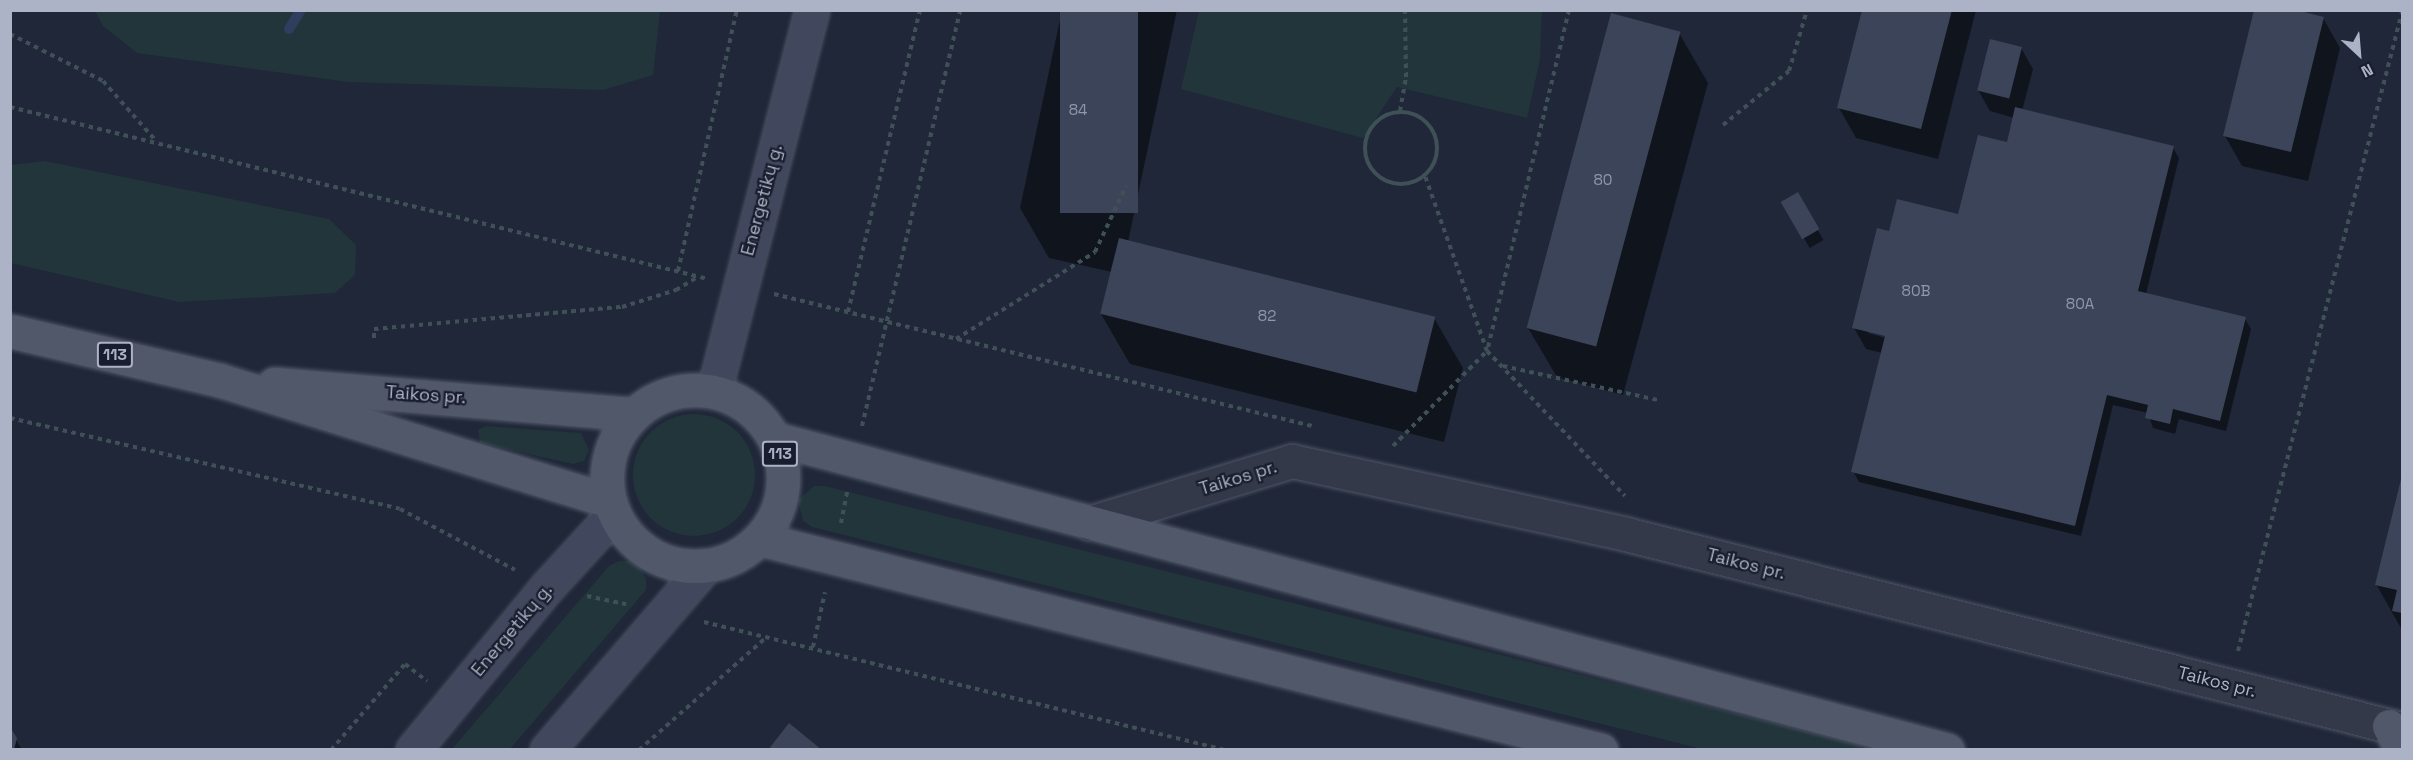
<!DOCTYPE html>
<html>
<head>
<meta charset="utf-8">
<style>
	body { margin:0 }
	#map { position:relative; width:2413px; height:760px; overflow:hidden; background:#1f2738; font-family:"Space Grotesk",sans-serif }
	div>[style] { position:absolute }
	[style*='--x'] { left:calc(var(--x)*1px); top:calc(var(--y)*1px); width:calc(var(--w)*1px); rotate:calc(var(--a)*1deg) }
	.green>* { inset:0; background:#22353b }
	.round { border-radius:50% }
	.shadow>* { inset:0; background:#0007; transform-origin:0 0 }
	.stream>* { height:10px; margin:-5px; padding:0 5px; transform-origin:5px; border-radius:5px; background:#303d5f }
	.building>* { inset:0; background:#3b4459; transform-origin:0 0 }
	.path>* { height:4px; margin-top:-2px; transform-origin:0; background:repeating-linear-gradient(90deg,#3f5157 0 4.5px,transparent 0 9px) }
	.path>.ring { margin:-2px; padding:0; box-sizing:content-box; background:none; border:4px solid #3f5157; border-radius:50% }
	.roads { filter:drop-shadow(0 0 2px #505667) drop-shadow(0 0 2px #505667) }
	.street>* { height:33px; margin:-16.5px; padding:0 16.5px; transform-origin:16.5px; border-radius:16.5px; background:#333949 }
	.secondary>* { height:33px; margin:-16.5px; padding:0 16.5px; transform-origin:16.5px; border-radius:16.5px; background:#41475c }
	.primary>* { height:33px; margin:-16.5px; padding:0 16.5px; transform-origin:16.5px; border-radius:16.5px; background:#515869 }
	.primary>.ring { margin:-16.5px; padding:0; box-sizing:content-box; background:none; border:33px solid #515869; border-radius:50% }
	span { translate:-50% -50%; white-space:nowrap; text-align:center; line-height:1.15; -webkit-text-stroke:4.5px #181e2d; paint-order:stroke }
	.number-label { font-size:15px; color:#9097ab }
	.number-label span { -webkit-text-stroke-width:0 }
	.shield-label span { padding:2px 4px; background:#181e2d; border:2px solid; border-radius:4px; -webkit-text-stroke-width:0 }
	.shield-label { font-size:16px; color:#adb3c6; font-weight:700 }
	.street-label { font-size:18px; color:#adb3c6 }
	.frame { position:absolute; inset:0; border:12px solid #adb3c6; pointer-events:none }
	.north { position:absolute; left:2329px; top:24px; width:60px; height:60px; -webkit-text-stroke:4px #181e2d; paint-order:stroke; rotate:154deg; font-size:16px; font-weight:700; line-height:24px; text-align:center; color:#adb3c6 }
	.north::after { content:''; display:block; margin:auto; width:21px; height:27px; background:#adb3c6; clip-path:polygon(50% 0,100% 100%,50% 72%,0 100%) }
</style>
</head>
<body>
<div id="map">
	<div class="green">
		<div style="clip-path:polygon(95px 11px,660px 11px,653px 75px,603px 90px,348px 82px,137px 53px,103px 26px)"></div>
		<div style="clip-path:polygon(1199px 11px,1542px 11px,1540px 59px,1527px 118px,1397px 87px,1363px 138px,1181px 89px)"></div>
		<div style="clip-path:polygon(45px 161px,329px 219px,356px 245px,355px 275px,335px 293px,179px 302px,11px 263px,11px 165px)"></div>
		<div class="round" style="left:633px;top:414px;width:122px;height:122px"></div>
		<div style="clip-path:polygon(486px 426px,581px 433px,589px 450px,584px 461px,573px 464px,480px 443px,478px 430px)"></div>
		<div style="clip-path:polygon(814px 486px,825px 486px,1877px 749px,1702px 749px,812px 527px,803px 521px,798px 500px)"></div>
		<div style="clip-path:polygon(619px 561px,631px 561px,641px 568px,646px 579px,646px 590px,510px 749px,452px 749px,609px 566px)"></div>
	</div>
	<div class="shadow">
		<div style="clip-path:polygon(1062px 10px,1177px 10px,1128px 242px,1434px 318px,1463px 368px,1444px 442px,1130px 364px,1101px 314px,1112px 272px,1049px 258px,1020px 208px)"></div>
		<div style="clip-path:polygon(1864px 10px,1976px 10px,1938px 159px,1856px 138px,1839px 108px)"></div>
		<div style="clip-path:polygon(2255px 10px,2305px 10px,2304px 14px,2323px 18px,2340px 48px,2308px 181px,2242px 166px,2225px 136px)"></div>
		<div style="clip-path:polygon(1679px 33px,1708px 83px,1623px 395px,1557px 377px,1528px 328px)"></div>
		<div style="clip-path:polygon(evenodd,2021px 48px,2033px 69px,2022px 111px,2173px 148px,2179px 158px,2146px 294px,2245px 319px,2251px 329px,2226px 431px,2179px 419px,2175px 434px,2153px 428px,2148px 413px,2113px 405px,2081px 536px,1859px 482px,1853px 471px,1882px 353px,1866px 349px,1854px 328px,1892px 234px,1959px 216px,2008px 144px,2014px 118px,1990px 111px,1978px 90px,2021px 48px,1868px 330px,1886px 335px,1886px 338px,1868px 333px,1868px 330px)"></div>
		<div style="left:1797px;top:194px;width:53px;height:16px;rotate:60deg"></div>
		<div style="clip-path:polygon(2402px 479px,2402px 630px,2376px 584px)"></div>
		<div style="clip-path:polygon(10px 730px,22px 750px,10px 750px)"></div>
	</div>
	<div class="stream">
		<div style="--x:289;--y:29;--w:22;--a:-58"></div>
	</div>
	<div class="building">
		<div style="left:1060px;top:10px;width:78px;height:203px"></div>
		<div style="clip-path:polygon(1862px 10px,1952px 10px,1921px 129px,1837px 108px)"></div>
		<div style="clip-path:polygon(2254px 10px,2296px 10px,2324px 17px,2291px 152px,2223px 136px)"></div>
		<div style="left:1611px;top:13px;width:72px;height:326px;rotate:15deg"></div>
		<div style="left:1990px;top:39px;width:33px;height:53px;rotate:14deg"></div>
		<div style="clip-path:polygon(2015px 107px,2174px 146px,2138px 291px,2246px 317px,2220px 421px,2173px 409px,2170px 424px,2145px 418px,2148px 405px,2107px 395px,2075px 526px,1851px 472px,1885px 336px,1852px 328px,1877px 228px,1889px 231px,1897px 199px,1958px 214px,1978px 135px,2007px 142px)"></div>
		<div style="left:1798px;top:192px;width:43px;height:20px;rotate:60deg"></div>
		<div style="left:1119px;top:238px;width:326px;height:78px;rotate:14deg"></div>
		<div style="clip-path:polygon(2402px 475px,2402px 613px,2392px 611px,2397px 590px,2375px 585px)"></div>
		<div style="clip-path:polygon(789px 723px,822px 750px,768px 750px)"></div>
		<div style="clip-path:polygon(10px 727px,17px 738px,14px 750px,10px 750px)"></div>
	</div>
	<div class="path">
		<div style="--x:1569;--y:10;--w:351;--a:103.5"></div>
		<div style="--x:1487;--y:351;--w:200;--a:46.4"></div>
		<div style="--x:10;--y:34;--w:104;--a:26.8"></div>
		<div style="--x:103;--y:81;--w:81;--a:48.5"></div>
		<div style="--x:10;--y:107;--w:719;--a:13.84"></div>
		<div style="--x:1400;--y:111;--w:35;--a:-80"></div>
		<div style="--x:1406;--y:77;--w:67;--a:-90.9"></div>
		<div class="ring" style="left:1365px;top:112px;width:68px;height:68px"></div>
		<div style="--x:1723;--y:125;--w:85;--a:-39.3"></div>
		<div style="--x:1789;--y:71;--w:64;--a:-73.6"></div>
		<div style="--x:678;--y:271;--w:268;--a:-77.3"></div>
		<div style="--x:774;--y:294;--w:554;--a:13.79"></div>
		<div style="--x:848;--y:312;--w:310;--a:-76.6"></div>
		<div style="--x:374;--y:338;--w:9;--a:-90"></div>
		<div style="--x:374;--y:329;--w:249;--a:-5.1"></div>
		<div style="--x:622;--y:307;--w:57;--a:-17.5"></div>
		<div style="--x:676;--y:290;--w:26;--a:-31"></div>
		<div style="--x:956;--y:339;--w:164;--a:-32"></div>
		<div style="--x:1095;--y:252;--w:73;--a:-64.8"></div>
		<div style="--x:1503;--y:366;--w:159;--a:12.4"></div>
		<div style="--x:10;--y:418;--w:400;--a:13.1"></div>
		<div style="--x:400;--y:509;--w:130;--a:27.9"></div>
		<div style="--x:862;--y:426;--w:427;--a:-76.7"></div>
		<div style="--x:1393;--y:446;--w:134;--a:-45.3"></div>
		<div style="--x:1487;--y:351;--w:186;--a:-109.5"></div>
		<div style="--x:841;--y:523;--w:32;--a:-79"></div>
		<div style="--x:587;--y:596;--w:40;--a:12"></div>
		<div style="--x:704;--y:622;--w:536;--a:13.8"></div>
		<div style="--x:813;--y:647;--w:56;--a:-77.7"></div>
		<div style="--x:2238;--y:651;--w:660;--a:-75.61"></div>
		<div style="--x:331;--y:750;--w:113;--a:-49.3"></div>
		<div style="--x:405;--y:664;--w:28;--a:38"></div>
		<div style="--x:639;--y:750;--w:172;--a:-41.5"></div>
	</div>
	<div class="roads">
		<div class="street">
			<div style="--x:1089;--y:523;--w:212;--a:-17"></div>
			<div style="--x:1292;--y:461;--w:342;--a:12.3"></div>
			<div style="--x:1626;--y:534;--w:800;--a:14.11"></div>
		</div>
		<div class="secondary">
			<div style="--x:714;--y:391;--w:393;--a:-75.6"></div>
			<div style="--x:413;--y:750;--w:211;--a:-50.6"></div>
			<div style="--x:547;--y:587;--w:99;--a:-47.5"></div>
			<div style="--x:547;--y:750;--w:243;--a:-49.3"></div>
		</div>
		<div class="primary">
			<div style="--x:10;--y:331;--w:215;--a:13.2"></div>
			<div style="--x:219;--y:380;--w:408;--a:17.2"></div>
			<div style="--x:274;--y:384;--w:360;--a:4.8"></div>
			<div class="ring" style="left:607px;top:390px;width:143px;height:143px"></div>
			<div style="--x:776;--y:439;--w:1212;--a:14.87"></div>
			<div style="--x:760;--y:539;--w:867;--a:14.08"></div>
			<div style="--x:2389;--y:726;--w:27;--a:63"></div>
		</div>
	</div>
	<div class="number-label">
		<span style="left:1078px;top:110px">84</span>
		<span style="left:1603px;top:180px">80</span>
		<span style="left:1916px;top:291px">80B</span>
		<span style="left:2080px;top:304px">80A</span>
		<span style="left:1267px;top:316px">82</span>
	</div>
	<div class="shield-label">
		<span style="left:115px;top:355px">113</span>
		<span style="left:780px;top:454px">113</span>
	</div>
	<div class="street-label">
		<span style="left:762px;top:200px;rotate:-75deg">Energetikų g.</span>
		<span style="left:426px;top:395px;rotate:4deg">Taikos pr.</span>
		<span style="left:1238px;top:478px;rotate:-17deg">Taikos pr.</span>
		<span style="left:1746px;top:564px;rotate:14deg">Taikos pr.</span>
		<span style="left:512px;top:630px;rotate:-50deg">Energetikų g.</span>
		<span style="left:2217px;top:682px;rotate:14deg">Taikos pr.</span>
	</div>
	<div class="frame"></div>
	<div class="north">N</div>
</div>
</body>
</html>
